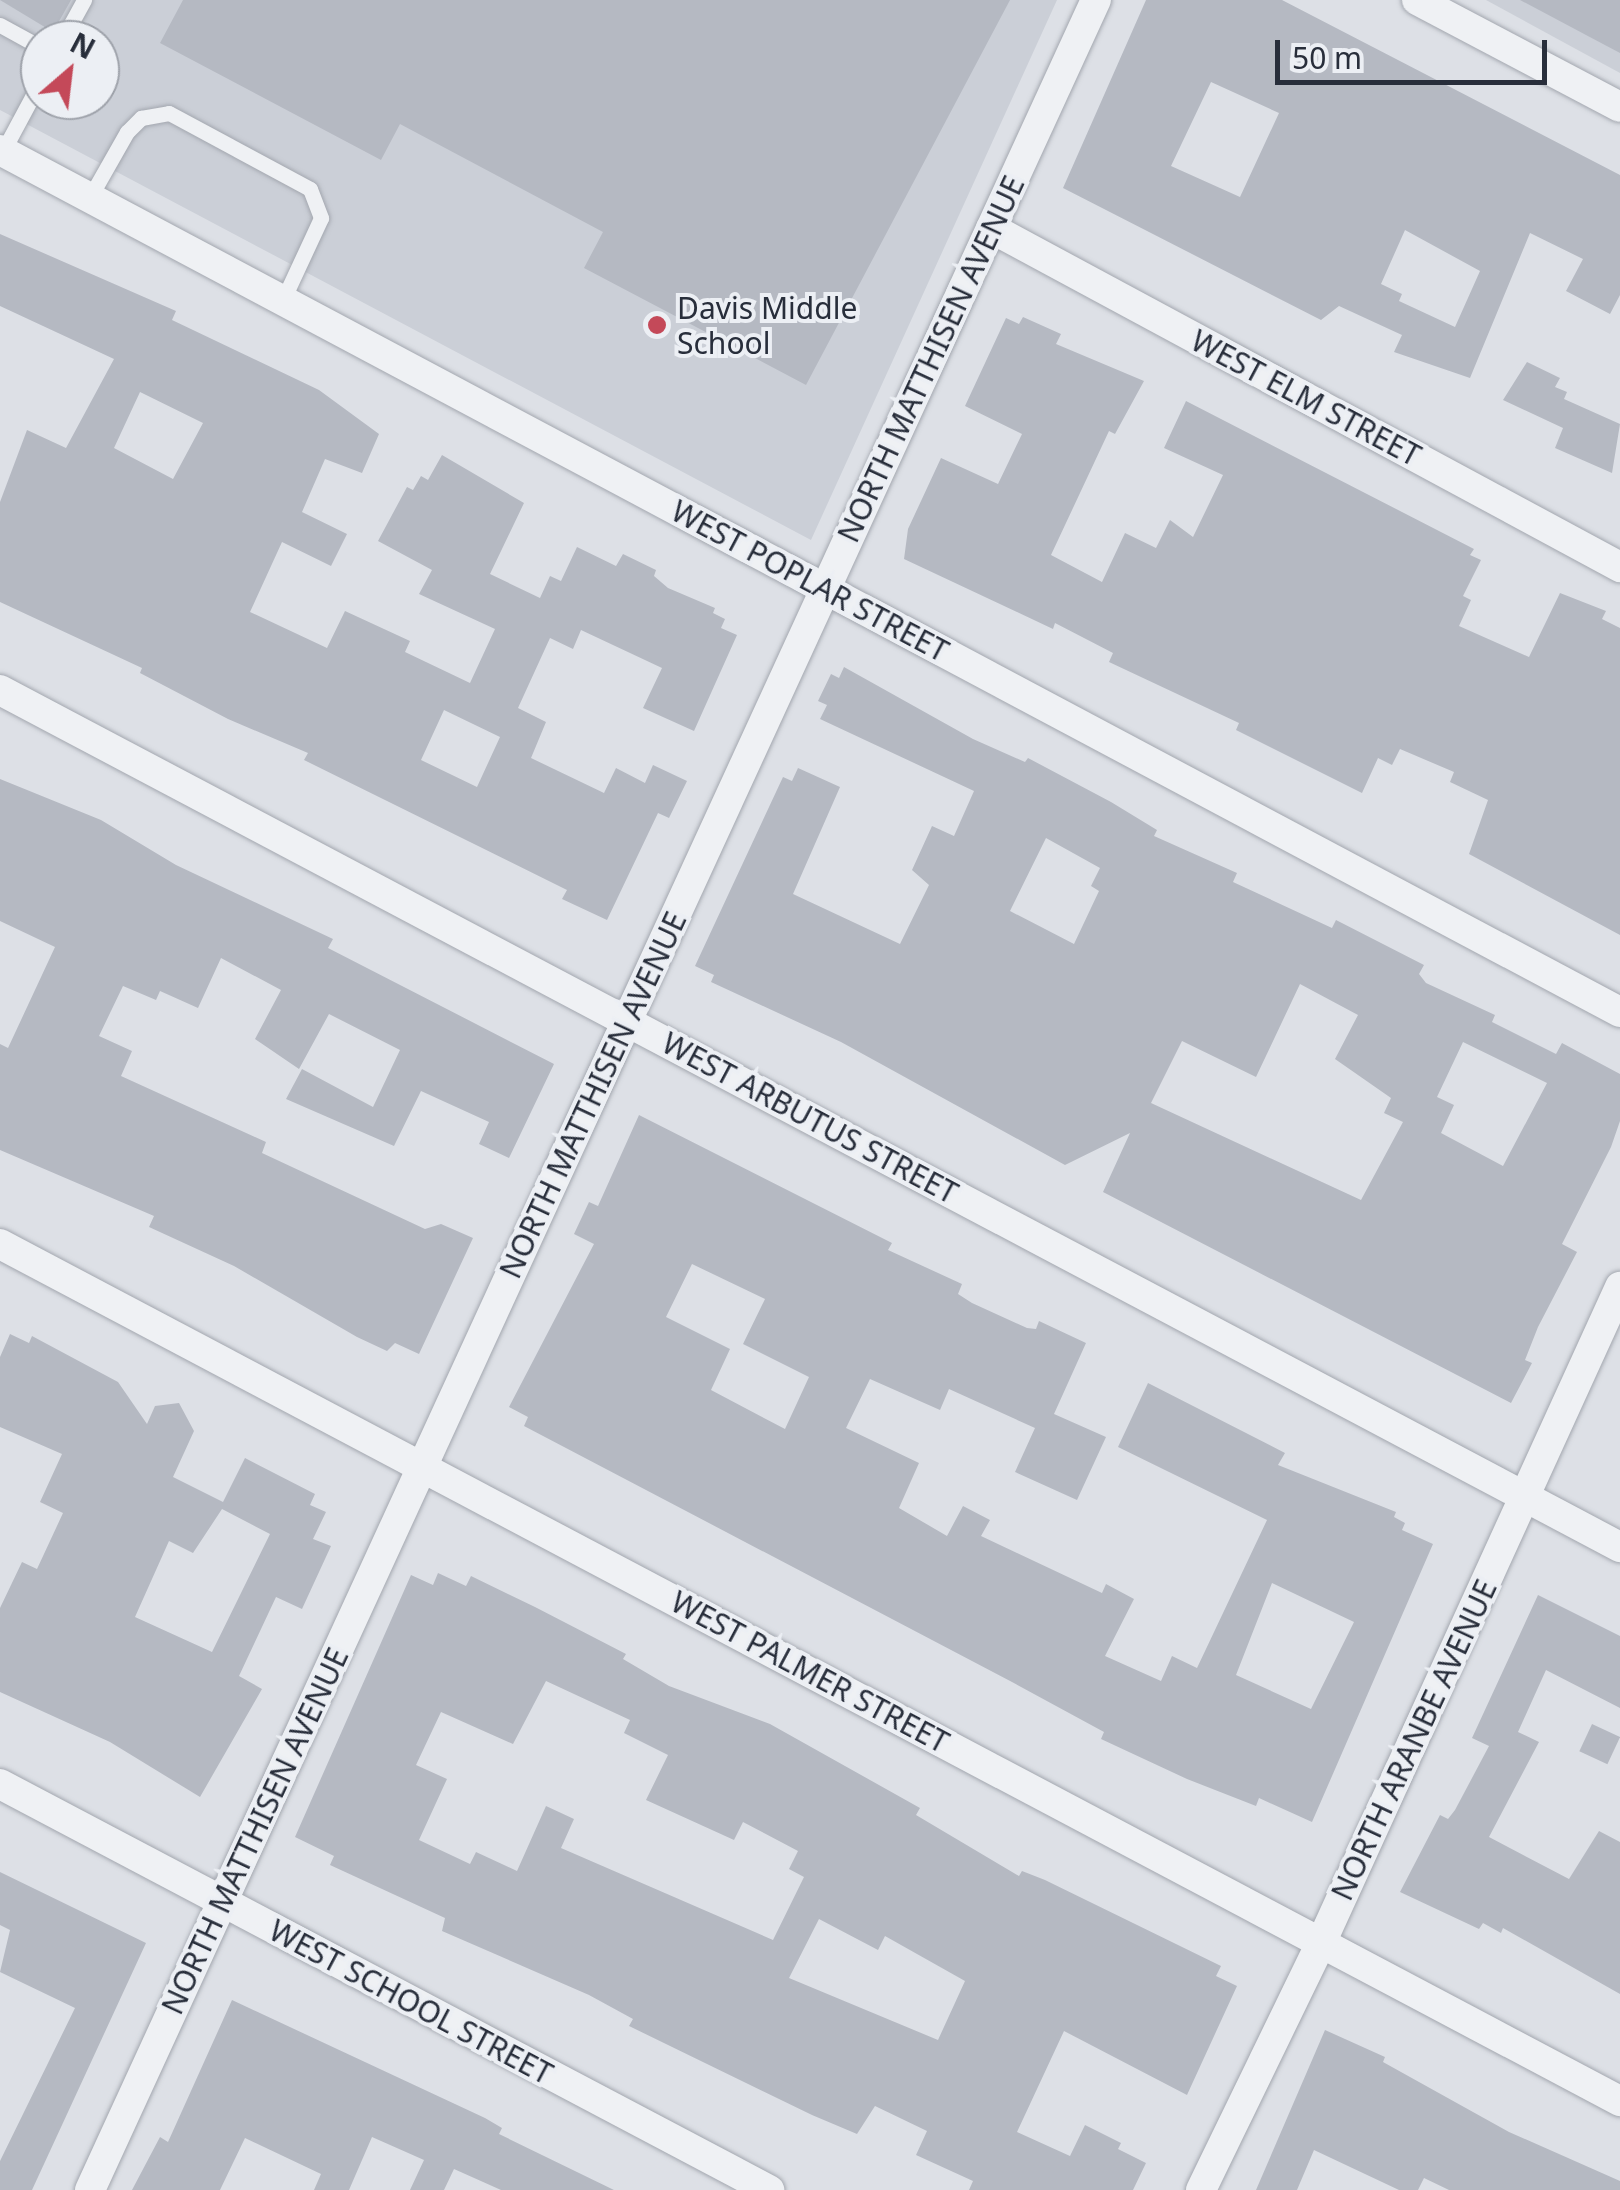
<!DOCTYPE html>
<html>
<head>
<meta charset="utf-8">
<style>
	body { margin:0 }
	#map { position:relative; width:1620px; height:2190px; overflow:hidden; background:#dde0e6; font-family:"Noto Sans",sans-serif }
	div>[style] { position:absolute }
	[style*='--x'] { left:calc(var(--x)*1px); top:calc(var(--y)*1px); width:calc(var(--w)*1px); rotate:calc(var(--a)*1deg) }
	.built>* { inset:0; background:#cbcfd7 }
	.building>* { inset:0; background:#b5b9c2; transform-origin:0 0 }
	.roads { filter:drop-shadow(0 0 2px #a3a7af) drop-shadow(0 0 2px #a3a7af) }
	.lane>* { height:15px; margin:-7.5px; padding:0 7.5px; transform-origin:7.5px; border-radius:7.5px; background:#eff1f4 }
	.street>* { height:30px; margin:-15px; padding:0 15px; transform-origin:15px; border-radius:15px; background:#eff1f4 }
	.dots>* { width:28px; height:28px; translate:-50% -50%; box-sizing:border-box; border:5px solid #eceff4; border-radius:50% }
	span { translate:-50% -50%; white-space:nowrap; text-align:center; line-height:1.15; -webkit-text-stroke:8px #eceff4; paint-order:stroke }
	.poi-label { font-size:30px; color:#282e3b }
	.left { translate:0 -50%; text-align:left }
	.street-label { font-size:30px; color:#282e3b }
	.north { position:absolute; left:20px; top:20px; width:100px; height:100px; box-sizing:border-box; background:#eceff4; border:2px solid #9ea2aa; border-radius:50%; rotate:28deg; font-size:28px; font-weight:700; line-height:40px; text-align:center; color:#282e3b }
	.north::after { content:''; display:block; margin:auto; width:35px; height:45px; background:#c44959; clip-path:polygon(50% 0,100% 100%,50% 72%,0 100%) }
	.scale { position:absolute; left:1275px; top:40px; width:272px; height:45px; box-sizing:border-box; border:5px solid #282e3b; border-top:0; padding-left:12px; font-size:30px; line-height:35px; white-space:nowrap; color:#282e3b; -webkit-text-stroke:8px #eceff4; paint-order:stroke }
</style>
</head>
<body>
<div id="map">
	<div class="built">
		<div style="clip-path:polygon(evenodd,0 0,1057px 0,811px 540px,0 110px,0 0,40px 40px,100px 40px,100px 100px,40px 100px,40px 40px)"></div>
		<div style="clip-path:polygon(1486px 0,1620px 0,1620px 73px)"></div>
	</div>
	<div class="building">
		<div style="clip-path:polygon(0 0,71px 0,53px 32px)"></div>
		<div style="clip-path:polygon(183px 0,1010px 0,806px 385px,584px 268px,603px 232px,400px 124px,381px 160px,160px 43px)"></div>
		<div style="clip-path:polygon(evenodd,1146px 0,1282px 0,1620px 175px,1620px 295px,1610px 314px,1566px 291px,1583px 259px,1530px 233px,1470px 378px,1394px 352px,1402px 335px,1339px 306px,1321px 320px,1063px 188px,1146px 0,1211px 82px,1279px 113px,1240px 197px,1171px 166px,1211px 82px,1146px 0,1405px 230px,1480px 271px,1455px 327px,1399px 301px,1402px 294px,1381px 284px,1405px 230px)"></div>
		<div style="clip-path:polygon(1520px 0,1620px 0,1620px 53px,1586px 35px)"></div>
		<div style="clip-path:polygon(evenodd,0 234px,176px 311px,172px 320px,319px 390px,379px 434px,362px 473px,325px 459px,302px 512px,347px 534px,331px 566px,282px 542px,250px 612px,327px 648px,345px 611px,410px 641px,405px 652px,470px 683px,495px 629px,419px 594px,432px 570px,378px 541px,407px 487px,413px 490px,421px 476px,428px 480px,442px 455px,524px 503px,490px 574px,540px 598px,550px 576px,561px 581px,577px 547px,616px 566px,623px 554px,656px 570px,654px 576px,668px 588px,715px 608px,713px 613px,725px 619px,721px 628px,737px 635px,694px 731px,643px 708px,662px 668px,581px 630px,573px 649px,550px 638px,518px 708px,546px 722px,531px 758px,604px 793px,616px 768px,645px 783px,653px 765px,687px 781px,669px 818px,658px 813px,607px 920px,562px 899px,567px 890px,304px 760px,308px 753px,228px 719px,140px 673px,142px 668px,0 602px,0 502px,27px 430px,66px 448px,114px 359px,0 306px,0 234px,140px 392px,203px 423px,173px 479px,114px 448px,140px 392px,0 234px,444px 710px,500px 737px,477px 787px,421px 760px,444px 710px)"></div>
		<div style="clip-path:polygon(1023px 317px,1061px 334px,1056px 344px,1144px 381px,1115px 434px,1109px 431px,1051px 555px,1102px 582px,1125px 533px,1156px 548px,1170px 520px,1193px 537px,1223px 475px,1164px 448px,1186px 401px,1474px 549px,1470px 555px,1481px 560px,1463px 596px,1471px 600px,1459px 626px,1529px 657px,1560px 593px,1606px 611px,1602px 619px,1620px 628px,1620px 935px,1469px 854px,1488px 800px,1450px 782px,1454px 772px,1400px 749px,1392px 765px,1378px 758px,1362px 793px,1236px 730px,1239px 723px,1109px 662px,1113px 653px,1055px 623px,1053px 629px,904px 559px,908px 529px,941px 458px,998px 484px,1022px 434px,965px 406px,1006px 318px,1019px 324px)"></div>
		<div style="clip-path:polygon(1527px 362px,1560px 378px,1555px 387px,1567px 392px,1564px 399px,1620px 424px,1612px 473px,1555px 448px,1563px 428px,1503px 400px)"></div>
		<div style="clip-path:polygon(evenodd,844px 667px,973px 739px,1025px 762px,1028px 758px,1111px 802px,1157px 830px,1154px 836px,1237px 873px,1233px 882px,1332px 928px,1336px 920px,1424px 965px,1419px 974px,1426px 983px,1495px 1015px,1492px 1022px,1556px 1054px,1562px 1043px,1620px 1074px,1620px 1121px,1611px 1147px,1562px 1244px,1577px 1252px,1538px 1327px,1525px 1360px,1532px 1363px,1511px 1403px,1103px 1192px,1130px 1133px,1065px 1165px,841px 1042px,711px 982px,714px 975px,695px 966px,783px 777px,792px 781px,798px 768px,840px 787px,793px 894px,900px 944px,929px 885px,912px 870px,932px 826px,954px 836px,974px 791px,820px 719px,827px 705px,818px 701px,831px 674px,839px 678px,844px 667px,1046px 838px,1100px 868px,1091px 886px,1099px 891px,1074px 944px,1010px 911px,1046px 838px,844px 667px,1300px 984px,1358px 1015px,1335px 1059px,1391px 1098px,1384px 1113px,1403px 1122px,1361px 1200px,1151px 1103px,1182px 1041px,1256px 1077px,1300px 984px,844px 667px,1463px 1042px,1547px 1083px,1503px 1166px,1441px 1133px,1454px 1105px,1437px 1097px,1463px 1042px)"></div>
		<div style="clip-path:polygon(0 779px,101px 820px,176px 865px,333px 939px,328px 948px,554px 1064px,509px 1158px,479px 1144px,489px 1122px,421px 1091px,394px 1146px,286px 1099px,302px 1069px,373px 1107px,400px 1050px,329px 1014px,299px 1069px,255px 1039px,281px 990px,221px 958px,198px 1008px,160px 991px,156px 1000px,123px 986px,99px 1036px,132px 1051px,121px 1076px,266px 1142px,262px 1153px,425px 1229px,441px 1224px,473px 1238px,419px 1354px,395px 1343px,387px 1351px,357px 1337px,234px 1266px,149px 1227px,154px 1216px,0 1150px,0 1044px,8px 1048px,55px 947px,0 921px)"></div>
		<div style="clip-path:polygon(evenodd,639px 1115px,892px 1243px,888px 1250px,962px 1284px,958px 1294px,972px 1303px,1027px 1328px,1036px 1329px,1039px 1321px,1086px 1343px,1054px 1414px,1106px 1437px,1077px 1500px,1015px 1472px,1035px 1428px,949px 1389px,940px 1410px,870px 1379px,846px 1428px,919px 1463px,899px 1508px,947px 1536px,963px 1506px,990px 1520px,981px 1536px,1102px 1593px,1106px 1584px,1134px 1599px,1105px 1656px,1161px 1681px,1172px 1656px,1197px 1668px,1267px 1520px,1118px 1447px,1148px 1383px,1285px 1453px,1278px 1465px,1396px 1512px,1394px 1517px,1405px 1523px,1402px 1530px,1433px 1544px,1312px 1822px,1259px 1798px,1256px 1806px,1187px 1779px,1101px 1739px,1104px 1732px,1012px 1682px,524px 1426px,528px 1417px,509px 1407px,594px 1244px,574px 1234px,589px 1202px,598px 1206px,639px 1115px,692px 1264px,765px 1299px,743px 1344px,809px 1377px,785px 1429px,711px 1390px,730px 1349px,666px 1317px,692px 1264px,639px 1115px,1272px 1583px,1354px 1622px,1311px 1709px,1236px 1675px,1272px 1583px)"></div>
		<div style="clip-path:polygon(evenodd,10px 1334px,29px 1343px,32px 1336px,118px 1382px,147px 1424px,155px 1406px,179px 1403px,194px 1431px,173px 1477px,223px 1502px,245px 1458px,315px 1494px,310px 1505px,326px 1512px,313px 1539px,331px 1546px,302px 1609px,276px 1597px,239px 1676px,262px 1689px,200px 1797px,110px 1742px,0 1692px,0 1608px,22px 1562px,37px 1569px,63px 1513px,40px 1502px,62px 1454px,0 1427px,0 1357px,10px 1334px,222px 1509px,270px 1534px,212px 1652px,135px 1617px,169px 1541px,193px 1553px,222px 1509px)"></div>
		<div style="clip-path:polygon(evenodd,438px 1573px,466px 1586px,471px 1576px,535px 1607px,626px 1654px,623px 1659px,669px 1686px,770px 1724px,920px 1808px,916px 1815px,1019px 1876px,1022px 1871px,1045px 1880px,1221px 1966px,1216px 1976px,1237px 1986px,1187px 2095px,1064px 2031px,1017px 2132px,1070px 2156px,1085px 2125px,1121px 2143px,1118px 2149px,1146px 2163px,1133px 2190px,969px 2190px,973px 2181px,916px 2155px,927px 2131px,875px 2106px,857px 2134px,812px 2115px,629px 2026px,633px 2019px,589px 1995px,442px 1931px,445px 1918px,330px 1865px,334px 1856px,295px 1837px,411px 1575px,433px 1585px,438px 1573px,546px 1681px,630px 1720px,624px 1733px,668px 1755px,646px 1800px,734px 1840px,743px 1822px,798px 1851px,789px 1869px,804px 1877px,773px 1940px,561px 1848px,574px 1819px,546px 1806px,517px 1871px,476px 1852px,470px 1864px,419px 1840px,447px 1779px,416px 1765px,441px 1712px,513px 1744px,546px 1681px,438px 1573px,819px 1919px,878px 1950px,885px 1936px,965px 1981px,938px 2040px,789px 1978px,819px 1919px)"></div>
		<div style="clip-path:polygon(1538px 1595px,1620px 1636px,1620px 1708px,1546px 1670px,1518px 1732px,1539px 1742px,1489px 1837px,1569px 1879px,1599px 1831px,1620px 1842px,1620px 1994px,1503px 1928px,1501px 1933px,1483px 1923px,1479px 1929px,1400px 1892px,1440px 1815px,1448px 1819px,1455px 1810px,1489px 1746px,1472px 1738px)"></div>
		<div style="left:1592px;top:1724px;width:31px;height:30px;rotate:25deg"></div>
		<div style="clip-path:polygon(0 1872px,146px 1943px,32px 2190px,0 2190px,0 2161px,75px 2008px,0 1972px,10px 1930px,0 1925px)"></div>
		<div style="clip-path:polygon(232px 2000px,485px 2118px,502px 2128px,499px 2134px,614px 2190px,501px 2190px,454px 2169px,444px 2190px,410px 2190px,424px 2160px,372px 2137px,349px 2190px,314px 2190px,321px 2174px,245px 2138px,220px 2190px,132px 2190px,160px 2137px,168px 2142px)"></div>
		<div style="clip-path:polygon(1325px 2030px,1385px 2057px,1383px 2062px,1509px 2132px,1620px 2181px,1620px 2190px,1449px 2190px,1424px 2178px,1418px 2190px,1399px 2190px,1314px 2150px,1297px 2190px,1256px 2190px)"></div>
	</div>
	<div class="roads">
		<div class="lane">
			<div style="--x:0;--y:25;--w:46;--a:28.8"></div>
			<div style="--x:62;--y:40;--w:46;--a:-61.2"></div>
			<div style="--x:3;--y:151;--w:78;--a:-61.8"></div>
			<div style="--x:90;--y:197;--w:75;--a:-60.4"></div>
			<div style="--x:127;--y:132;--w:20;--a:-45"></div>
			<div style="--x:141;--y:118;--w:28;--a:-10"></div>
			<div style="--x:169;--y:113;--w:160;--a:28.3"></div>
			<div style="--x:310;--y:189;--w:31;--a:69"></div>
			<div style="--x:321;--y:218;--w:90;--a:114.9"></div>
		</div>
		<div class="street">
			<div style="--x:1417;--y:0;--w:229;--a:27.8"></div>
			<div style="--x:0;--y:150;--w:1835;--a:28.02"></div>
			<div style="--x:991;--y:228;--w:715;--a:28.32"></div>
			<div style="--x:0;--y:690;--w:1833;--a:27.88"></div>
			<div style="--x:0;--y:1244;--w:1833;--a:27.88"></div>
			<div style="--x:0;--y:1784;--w:870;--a:27.83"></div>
			<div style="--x:90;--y:2190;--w:2410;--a:-65.33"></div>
			<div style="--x:1201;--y:2190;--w:275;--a:-64.1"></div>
			<div style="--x:1321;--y:1943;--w:721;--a:-65.5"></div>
		</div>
	</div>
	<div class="dots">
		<div style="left:657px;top:325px;background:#c44959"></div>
	</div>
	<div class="poi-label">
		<span class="left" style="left:677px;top:325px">Davis Middle<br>School</span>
	</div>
	<div class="street-label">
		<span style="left:931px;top:359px;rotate:-65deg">NORTH MATTHISEN AVENUE</span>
		<span style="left:1306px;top:398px;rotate:28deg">WEST ELM STREET</span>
		<span style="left:810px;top:581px;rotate:28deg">WEST POPLAR STREET</span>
		<span style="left:593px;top:1095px;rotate:-65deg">NORTH MATTHISEN AVENUE</span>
		<span style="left:810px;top:1118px;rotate:28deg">WEST ARBUTUS STREET</span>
		<span style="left:810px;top:1672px;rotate:28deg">WEST PALMER STREET</span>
		<span style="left:1414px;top:1740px;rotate:-65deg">NORTH ARANBE AVENUE</span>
		<span style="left:255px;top:1831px;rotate:-65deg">NORTH MATTHISEN AVENUE</span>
		<span style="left:411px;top:2002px;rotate:28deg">WEST SCHOOL STREET</span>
	</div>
	<div class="north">N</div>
	<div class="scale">50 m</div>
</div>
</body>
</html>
